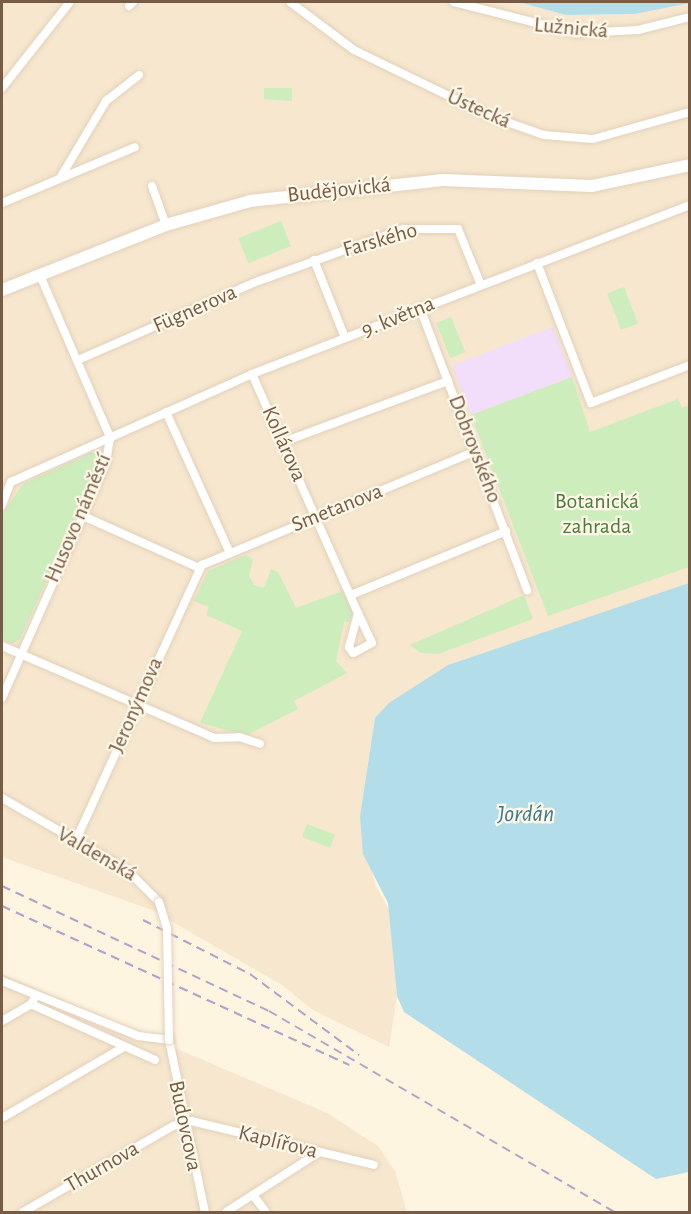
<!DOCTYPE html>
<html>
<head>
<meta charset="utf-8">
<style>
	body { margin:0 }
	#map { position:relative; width:691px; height:1214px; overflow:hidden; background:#fef5e0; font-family:"Alegreya Sans",sans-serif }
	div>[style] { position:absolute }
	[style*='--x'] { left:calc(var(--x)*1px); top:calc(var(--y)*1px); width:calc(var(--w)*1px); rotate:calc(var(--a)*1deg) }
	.residential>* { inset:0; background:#f6e7ce }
	.education>* { inset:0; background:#f2ddfa; transform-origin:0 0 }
	.green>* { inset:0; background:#cdedbd; transform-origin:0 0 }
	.water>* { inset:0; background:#b3dde9 }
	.roads { filter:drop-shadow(0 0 2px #e3d1bb) drop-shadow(0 0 2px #e3d1bb) }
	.minor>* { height:8px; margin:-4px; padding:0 4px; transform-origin:4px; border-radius:4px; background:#fff }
	.secondary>* { height:12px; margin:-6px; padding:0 6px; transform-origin:6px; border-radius:6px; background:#fff }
	.rail>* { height:2px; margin-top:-1px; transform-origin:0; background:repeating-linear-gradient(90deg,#b89ec8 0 9px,transparent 0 15px) }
	.bridges { filter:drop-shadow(0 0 2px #e3d1bb) drop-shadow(0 0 2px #e3d1bb) }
	.minor-bridge>* { height:8px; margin:-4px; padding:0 4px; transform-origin:4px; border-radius:4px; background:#fff }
	span { translate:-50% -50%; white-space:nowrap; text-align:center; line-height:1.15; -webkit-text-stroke:4.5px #fff8e8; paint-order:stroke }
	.street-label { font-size:22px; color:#775b45 }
	.park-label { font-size:22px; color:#4b7e3c }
	.water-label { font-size:24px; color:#3d7a8c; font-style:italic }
	.frame { position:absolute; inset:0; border:3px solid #775b45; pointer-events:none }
</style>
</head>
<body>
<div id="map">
	<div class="residential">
		<div style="clip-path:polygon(2px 2px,518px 2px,566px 15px,635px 14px,689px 3px,689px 583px,622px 607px,375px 718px,360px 816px,375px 884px,389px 910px,397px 996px,389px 1047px,313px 1010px,282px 985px,152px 910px,2px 857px)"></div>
		<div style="clip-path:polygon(2px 974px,327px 1113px,378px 1146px,395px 1171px,407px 1212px,2px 1212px)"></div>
	</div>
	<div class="education">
		<div style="left:553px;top:327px;width:53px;height:108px;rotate:69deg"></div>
	</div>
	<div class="green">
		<div style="clip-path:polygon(264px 88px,292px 88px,292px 101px,264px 99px)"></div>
		<div style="left:281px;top:221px;width:27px;height:46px;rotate:68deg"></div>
		<div style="left:624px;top:287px;width:39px;height:18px;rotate:69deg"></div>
		<div style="left:451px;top:317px;width:38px;height:16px;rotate:68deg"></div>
		<div style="clip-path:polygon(572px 377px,590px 432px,678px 399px,682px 408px,689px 405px,689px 567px,548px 616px,471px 415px)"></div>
		<div style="clip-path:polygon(92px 452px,100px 454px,101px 461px,20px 639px,12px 644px,2px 639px,2px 514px,23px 484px)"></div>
		<div style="clip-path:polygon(245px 555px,253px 559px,249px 576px,254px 585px,264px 588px,271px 569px,278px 572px,296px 608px,345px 590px,353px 610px,350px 622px,344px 622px,336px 661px,347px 673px,294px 701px,298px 709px,247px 735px,200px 723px,242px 631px,206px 615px,209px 607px,194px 601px,208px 571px)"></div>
		<div style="clip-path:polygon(524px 595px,533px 619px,438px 654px,421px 653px,410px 645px)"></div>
		<div style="left:307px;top:824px;width:30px;height:14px;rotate:21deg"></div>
	</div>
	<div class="water">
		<div style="clip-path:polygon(518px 2px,689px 2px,690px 3px,635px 14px,566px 15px)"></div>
		<div style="clip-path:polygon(689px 583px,689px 1172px,656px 1179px,404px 1012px,397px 996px,388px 903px,363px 854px,360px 816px,375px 718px,389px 703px,448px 665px)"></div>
	</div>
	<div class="roads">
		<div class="minor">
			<div style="--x:290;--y:2;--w:80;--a:36.9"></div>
			<div style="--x:354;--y:50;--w:151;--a:25.9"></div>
			<div style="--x:490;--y:116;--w:57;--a:19.4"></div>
			<div style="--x:544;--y:135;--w:49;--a:4.7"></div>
			<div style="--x:593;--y:139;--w:101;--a:-15.6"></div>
			<div style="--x:454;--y:2;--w:126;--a:14.3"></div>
			<div style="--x:576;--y:33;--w:62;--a:-2.8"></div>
			<div style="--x:638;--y:30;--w:54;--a:-14"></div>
			<div style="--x:129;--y:6;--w:6;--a:-45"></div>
			<div style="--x:2;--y:88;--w:110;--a:-51.7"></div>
			<div style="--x:60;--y:178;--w:90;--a:-59.1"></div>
			<div style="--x:106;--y:101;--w:42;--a:-38.2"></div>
			<div style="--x:152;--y:186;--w:41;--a:70.3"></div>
			<div style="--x:2;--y:203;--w:144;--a:-22.8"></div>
			<div style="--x:314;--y:260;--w:84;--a:68.3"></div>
			<div style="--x:537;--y:263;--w:150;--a:68.9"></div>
			<div style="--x:591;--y:403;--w:106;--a:-21"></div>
			<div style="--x:420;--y:308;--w:302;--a:69.2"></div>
			<div style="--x:78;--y:360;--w:191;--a:-23.7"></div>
			<div style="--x:253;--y:283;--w:160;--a:-19.7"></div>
			<div style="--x:404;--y:229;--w:54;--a:0"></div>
			<div style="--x:458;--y:229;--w:61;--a:67.7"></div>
			<div style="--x:252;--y:374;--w:261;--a:66.1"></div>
			<div style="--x:166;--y:412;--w:155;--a:65.6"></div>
			<div style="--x:283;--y:442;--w:176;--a:-20.3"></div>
			<div style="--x:2;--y:505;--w:25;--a:-69"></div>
			<div style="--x:11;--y:482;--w:264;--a:-24.1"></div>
			<div style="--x:252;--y:374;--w:469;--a:-21.1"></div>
			<div style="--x:83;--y:516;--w:127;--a:24.1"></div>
			<div style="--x:351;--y:595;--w:168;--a:-22.4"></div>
			<div style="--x:358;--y:613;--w:33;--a:65"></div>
			<div style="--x:372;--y:643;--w:21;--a:152"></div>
			<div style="--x:353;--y:653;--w:7;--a:-124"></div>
			<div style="--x:349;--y:647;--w:35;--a:-75"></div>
			<div style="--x:2;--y:646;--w:232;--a:23.4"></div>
			<div style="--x:215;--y:738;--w:24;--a:-2"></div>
			<div style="--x:239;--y:737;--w:22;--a:18"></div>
			<div style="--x:2;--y:698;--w:257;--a:-66.1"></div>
			<div style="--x:106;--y:463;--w:26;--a:-81"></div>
			<div style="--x:110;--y:437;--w:176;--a:-113.4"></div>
			<div style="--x:2;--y:798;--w:144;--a:29.9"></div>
			<div style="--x:127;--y:870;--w:45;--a:45"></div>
			<div style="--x:75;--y:842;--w:305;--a:-65.4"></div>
			<div style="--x:202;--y:565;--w:297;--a:-22.6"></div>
			<div style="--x:2;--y:981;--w:147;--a:22"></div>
			<div style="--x:138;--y:1036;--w:31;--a:7"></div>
			<div style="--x:169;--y:1040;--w:176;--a:78.2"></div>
			<div style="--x:36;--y:996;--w:9;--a:122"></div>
			<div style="--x:31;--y:1004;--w:136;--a:24.3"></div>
			<div style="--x:2;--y:1021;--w:34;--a:-30"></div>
			<div style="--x:2;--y:1118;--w:141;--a:-30.2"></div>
			<div style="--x:253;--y:1195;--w:21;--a:53"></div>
			<div style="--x:23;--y:1212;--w:173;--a:-29.8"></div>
			<div style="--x:173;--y:1126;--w:19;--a:-16"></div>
			<div style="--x:191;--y:1121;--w:188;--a:13.5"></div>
			<div style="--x:226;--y:1212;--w:109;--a:-32.7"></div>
		</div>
		<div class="secondary">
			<div style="--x:2;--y:290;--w:176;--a:-21.6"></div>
			<div style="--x:166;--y:225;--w:87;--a:-15.9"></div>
			<div style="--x:250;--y:201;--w:194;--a:-6.2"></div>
			<div style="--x:443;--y:180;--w:149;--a:2.3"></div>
			<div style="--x:592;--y:186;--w:100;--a:-12.1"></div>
		</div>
	</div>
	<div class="rail">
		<div style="--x:2;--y:886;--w:295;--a:25.1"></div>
		<div style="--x:269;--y:1011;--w:400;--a:30.2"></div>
		<div style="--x:2;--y:906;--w:382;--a:24.6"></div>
		<div style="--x:143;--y:920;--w:120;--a:26.8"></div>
		<div style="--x:250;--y:974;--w:136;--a:36.6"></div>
	</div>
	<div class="bridges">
		<div class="minor-bridge">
			<div style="--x:159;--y:902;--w:27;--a:73"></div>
			<div style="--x:167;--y:928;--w:112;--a:89"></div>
		</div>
	</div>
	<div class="street-label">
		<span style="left:571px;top:28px;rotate:5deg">Lužnická</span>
		<span style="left:479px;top:109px;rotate:24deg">Ústecká</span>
		<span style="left:339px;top:190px;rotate:-6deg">Budějovická</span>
		<span style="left:380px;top:240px;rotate:-16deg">Farského</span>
		<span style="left:195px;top:309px;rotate:-24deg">Fügnerova</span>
		<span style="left:398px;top:317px;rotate:-22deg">9. května</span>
		<span style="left:284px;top:444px;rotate:66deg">Kollárova</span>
		<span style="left:475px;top:449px;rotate:69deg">Dobrovského</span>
		<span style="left:337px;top:508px;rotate:-22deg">Smetanova</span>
		<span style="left:78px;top:518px;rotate:-67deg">Husovo náměstí</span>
		<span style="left:136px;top:705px;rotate:-66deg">Jeronýmova</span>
		<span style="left:97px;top:854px;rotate:30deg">Valdenská</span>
		<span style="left:185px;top:1126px;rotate:78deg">Budovcova</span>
		<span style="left:278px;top:1142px;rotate:14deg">Kaplířova</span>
		<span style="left:102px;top:1167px;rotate:-30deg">Thurnova</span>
	</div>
	<div class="park-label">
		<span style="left:597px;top:514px">Botanická<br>zahrada</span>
	</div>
	<div class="water-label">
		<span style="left:526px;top:815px">Jordán</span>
	</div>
	<div class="frame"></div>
</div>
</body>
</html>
